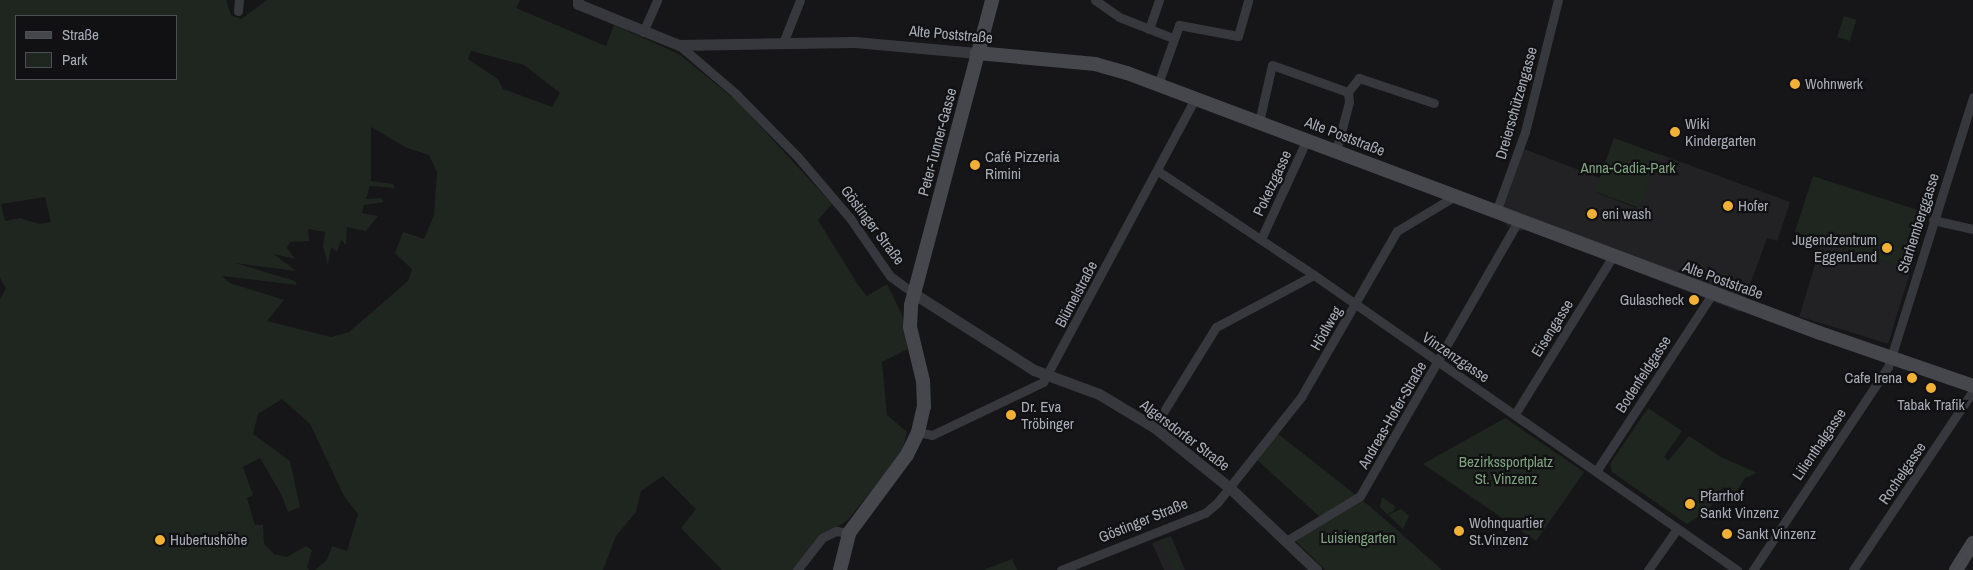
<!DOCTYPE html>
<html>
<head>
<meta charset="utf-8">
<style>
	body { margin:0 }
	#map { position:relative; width:1973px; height:570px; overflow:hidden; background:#161618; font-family:"Archivo Narrow",sans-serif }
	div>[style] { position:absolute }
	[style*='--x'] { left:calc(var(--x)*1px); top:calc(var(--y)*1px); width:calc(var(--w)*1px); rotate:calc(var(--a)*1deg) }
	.built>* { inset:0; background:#222225; transform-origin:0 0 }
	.green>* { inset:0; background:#1e261f; transform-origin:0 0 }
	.minor>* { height:9px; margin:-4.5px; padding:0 4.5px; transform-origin:4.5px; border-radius:4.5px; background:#37383d }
	.tertiary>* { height:11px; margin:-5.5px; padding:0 5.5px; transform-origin:5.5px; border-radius:5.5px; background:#37383d }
	.secondary>* { height:14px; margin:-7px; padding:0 7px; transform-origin:7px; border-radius:7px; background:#45474d }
	.tram>* { height:1px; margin:-0.5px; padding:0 0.5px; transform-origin:0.5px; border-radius:0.5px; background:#4a4c52 }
	.dots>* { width:14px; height:14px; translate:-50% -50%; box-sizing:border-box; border:2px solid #111113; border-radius:50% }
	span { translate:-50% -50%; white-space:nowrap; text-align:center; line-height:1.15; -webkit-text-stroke:4.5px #111113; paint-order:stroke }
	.street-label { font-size:15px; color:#a8adb8 }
	.poi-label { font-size:15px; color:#a8adb8 }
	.left { translate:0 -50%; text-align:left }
	.right { translate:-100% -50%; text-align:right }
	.park-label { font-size:15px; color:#7fa381 }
	.legend { position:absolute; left:15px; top:15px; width:162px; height:65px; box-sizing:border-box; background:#111113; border:1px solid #4d4f55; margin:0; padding:6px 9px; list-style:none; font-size:15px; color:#a8adb8 }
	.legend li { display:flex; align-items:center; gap:10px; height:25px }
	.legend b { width:25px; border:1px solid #4d4f55 }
</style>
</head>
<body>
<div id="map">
	<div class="built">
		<div style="clip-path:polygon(1524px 149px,1600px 178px,1595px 192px,1636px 208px,1659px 154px,1790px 202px,1777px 241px,1767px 238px,1740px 312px,1526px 229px,1521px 231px,1507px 226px,1503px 221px,1500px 202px,1505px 202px)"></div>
		<div style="left:1822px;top:242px;width:93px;height:78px;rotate:17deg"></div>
		<div style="clip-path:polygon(1171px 536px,1185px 570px,1164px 570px,1152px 543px)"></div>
	</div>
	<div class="green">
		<div style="clip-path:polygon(evenodd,0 0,226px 0,231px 15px,241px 19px,267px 0,520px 0,516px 8px,606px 46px,614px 25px,679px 54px,738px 102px,832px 204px,818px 220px,858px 285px,867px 296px,887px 284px,902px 315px,908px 349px,882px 362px,887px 415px,907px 432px,902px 452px,848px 520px,819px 538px,795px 570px,722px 570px,681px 528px,696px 509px,663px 476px,641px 491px,636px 512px,616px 536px,603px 570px,315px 570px,327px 560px,332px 546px,347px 551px,358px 514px,344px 496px,310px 424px,282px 399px,258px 414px,253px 434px,290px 461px,300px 507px,288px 512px,281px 494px,260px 458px,243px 467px,253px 495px,247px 498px,255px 525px,263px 525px,264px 544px,274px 554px,287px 557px,306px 546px,312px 550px,307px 568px,310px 570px,0 570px,0 299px,6px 288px,0 278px,0 0,16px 16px,176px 16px,176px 79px,16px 79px,16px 16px,0 0,471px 51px,524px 65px,560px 93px,552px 107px,503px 89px,498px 79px,468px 59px,471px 51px,0 0,371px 127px,407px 148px,429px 155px,437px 172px,434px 215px,424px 239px,403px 232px,395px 253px,412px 269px,408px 281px,349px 332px,331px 337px,267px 321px,284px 300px,230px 283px,222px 276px,297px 285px,295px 281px,235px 263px,296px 271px,274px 254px,295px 259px,287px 248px,290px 242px,309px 241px,308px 229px,325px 232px,323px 246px,328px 265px,331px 247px,337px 252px,341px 240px,346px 245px,347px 227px,366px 231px,378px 216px,362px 213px,364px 205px,384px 202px,381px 198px,366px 199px,370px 186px,395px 188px,393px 184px,371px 181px,371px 127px,0 0,45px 197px,51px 222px,39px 224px,20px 218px,5px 221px,1px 204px,45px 197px)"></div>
		<div style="left:1844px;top:16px;width:13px;height:22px;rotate:18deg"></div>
		<div style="left:1614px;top:138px;width:48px;height:57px;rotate:20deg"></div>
		<div style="left:1813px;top:176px;width:122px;height:59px;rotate:18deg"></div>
		<div style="clip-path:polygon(1648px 408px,1682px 431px,1664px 457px,1668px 461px,1689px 436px,1721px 457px,1757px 473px,1745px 478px,1735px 494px,1723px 487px,1709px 509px,1687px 524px,1612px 472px,1610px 464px)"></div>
		<div style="clip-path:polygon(1505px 418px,1584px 472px,1536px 541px,1423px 464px)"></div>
		<div style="clip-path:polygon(1277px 433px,1357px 496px,1320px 517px,1256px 459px)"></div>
		<div style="clip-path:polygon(1382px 497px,1395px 506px,1394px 511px,1387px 514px,1380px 507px)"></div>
		<div style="clip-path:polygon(1361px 499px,1395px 528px,1442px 570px,1325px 570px,1295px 540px)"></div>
		<div style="clip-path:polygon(1401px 509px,1409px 516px,1403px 529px,1388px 515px)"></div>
		<div style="clip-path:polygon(1171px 537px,1169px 545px,1184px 570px,1173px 570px,1169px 561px,1161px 540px)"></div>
		<div style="clip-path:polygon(1012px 559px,1017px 570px,983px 570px)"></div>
	</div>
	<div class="minor">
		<div style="--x:1095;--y:0;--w:29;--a:35"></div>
		<div style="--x:1119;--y:17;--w:58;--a:21.3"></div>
		<div style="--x:238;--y:11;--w:11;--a:-85"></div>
		<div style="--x:1149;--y:29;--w:31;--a:-71"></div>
		<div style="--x:643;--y:32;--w:35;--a:-66"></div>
		<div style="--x:783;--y:43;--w:46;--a:-68.4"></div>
		<div style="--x:679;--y:45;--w:74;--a:40.6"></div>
		<div style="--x:735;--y:93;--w:88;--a:45.5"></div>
		<div style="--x:797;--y:156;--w:82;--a:49.5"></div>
		<div style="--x:850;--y:218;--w:70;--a:55.4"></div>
		<div style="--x:890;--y:276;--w:29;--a:36"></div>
		<div style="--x:1158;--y:84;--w:63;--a:-70.4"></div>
		<div style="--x:1179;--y:25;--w:60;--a:10.6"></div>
		<div style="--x:1238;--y:36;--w:37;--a:-74"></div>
		<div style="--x:1259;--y:122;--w:58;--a:-77.2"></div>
		<div style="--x:1272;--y:65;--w:81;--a:19.6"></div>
		<div style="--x:1348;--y:92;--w:18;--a:-52"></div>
		<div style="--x:1359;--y:78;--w:79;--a:18.4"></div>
		<div style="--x:1336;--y:151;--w:51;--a:-75.1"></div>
		<div style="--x:1349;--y:102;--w:10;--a:-96"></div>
		<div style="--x:1158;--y:171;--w:187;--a:33.7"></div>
		<div style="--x:1314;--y:275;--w:516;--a:34.89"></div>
		<div style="--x:1496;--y:212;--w:85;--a:-70.1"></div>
		<div style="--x:1525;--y:132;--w:136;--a:-76"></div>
		<div style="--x:1933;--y:220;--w:41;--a:12.7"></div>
		<div style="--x:1261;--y:239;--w:110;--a:-65.3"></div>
		<div style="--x:1515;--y:414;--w:186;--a:-58.2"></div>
		<div style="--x:1154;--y:427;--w:118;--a:-58.2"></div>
		<div style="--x:1216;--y:327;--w:111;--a:-28"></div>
		<div style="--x:918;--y:432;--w:14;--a:12"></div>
		<div style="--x:932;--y:435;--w:123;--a:-25.5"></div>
		<div style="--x:1043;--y:382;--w:323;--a:-61.8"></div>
		<div style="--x:1597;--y:470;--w:212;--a:-56.8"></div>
		<div style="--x:1286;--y:541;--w:87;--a:-31.3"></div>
		<div style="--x:1360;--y:496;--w:319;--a:-60.1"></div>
		<div style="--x:797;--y:570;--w:41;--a:-52"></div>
		<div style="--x:822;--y:538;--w:16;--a:-27"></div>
		<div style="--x:836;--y:531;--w:13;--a:9"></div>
		<div style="--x:1061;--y:570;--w:155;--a:-21.6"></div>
		<div style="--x:1205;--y:513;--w:16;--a:-40"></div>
		<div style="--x:1217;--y:503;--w:135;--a:-51.6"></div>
		<div style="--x:1301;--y:397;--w:192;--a:-60"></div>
		<div style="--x:1397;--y:231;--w:68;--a:-31.1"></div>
		<div style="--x:1648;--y:570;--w:50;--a:-54.7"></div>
		<div style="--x:1753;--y:570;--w:244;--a:-56.4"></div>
		<div style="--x:1888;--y:367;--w:283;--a:-72.5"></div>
		<div style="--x:1853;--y:570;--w:216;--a:-56.2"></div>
	</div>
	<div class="tertiary">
		<div style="--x:578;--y:0;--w:4;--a:90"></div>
		<div style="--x:578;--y:4;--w:109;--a:22.1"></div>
		<div style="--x:679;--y:45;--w:176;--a:-1"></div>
		<div style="--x:855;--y:42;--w:122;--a:5.2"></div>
		<div style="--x:913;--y:293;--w:143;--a:32.5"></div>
		<div style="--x:1034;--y:370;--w:69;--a:20.3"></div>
		<div style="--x:1099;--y:394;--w:64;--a:31"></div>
		<div style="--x:1154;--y:427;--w:97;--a:38.8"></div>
		<div style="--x:1230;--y:488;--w:119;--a:43.6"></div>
	</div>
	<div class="secondary">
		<div style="--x:977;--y:53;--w:119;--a:5.3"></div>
		<div style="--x:1095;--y:64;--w:33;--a:16"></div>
		<div style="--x:1127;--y:73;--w:740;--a:20.57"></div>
		<div style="--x:1820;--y:333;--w:162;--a:19.1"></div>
		<div style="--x:840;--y:570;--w:38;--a:-76"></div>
		<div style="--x:849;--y:533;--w:97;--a:-53.4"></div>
		<div style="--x:907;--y:455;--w:25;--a:-64"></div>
		<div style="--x:918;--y:432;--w:26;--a:-77"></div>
		<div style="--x:924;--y:407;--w:26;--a:-92"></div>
		<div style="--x:923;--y:381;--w:56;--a:-103.5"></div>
		<div style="--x:910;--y:327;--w:22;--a:-87"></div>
		<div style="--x:911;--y:305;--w:316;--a:-75.1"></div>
		<div style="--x:1956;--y:570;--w:32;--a:-58"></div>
	</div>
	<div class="tram">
		<div style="--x:1954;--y:570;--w:36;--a:-58"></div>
	</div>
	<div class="dots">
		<div style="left:1795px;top:84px;background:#f2b134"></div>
		<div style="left:1675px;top:132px;background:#f2b134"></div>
		<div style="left:975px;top:165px;background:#f2b134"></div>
		<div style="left:1728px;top:206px;background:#f2b134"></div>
		<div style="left:1592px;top:214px;background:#f2b134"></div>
		<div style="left:1887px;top:248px;background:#f2b134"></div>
		<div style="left:1694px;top:300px;background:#f2b134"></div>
		<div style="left:1912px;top:378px;background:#f2b134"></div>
		<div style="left:1931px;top:388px;background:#f2b134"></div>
		<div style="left:1011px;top:415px;background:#f2b134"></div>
		<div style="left:1690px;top:504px;background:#f2b134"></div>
		<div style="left:1459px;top:531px;background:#f2b134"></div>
		<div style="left:1727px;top:534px;background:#f2b134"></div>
		<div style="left:160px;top:540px;background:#f2b134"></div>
	</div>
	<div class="street-label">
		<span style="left:951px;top:34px;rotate:5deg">Alte Poststraße</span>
		<span style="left:1516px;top:103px;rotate:-74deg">Dreierschützengasse</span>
		<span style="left:1345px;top:136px;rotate:21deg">Alte Poststraße</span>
		<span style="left:937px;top:142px;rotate:-75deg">Peter-Tunner-Gasse</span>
		<span style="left:1272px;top:183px;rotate:-65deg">Poketzgasse</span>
		<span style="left:1918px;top:223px;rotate:-72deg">Starhemberggasse</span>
		<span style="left:873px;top:225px;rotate:53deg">Göstinger Straße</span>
		<span style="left:1723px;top:280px;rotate:20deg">Alte Poststraße</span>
		<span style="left:1076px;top:294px;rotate:-62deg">Blümelstraße</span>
		<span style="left:1326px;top:328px;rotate:-60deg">Hödlweg</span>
		<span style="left:1552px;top:328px;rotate:-58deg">Eisengasse</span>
		<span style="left:1456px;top:357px;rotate:34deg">Vinzenzgasse</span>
		<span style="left:1643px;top:374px;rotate:-57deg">Bodenfeldgasse</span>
		<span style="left:1392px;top:415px;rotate:-60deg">Andreas-Hofer-Straße</span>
		<span style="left:1185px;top:435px;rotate:37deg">Algersdorfer Straße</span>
		<span style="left:1819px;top:444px;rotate:-56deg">Lilienthalgasse</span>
		<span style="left:1902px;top:473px;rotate:-56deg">Rochelgasse</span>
		<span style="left:1143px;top:520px;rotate:-22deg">Göstinger Straße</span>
	</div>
	<div class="poi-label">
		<span class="left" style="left:1805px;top:84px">Wohnwerk</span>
		<span class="left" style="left:1685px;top:132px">Wiki<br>Kindergarten</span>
		<span class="left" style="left:985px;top:165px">Café Pizzeria<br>Rimini</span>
		<span class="left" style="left:1738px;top:206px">Hofer</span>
		<span class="left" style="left:1602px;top:214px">eni wash</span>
		<span class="right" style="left:1877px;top:248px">Jugendzentrum<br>EggenLend</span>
		<span class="right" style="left:1684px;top:300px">Gulascheck</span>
		<span class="right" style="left:1902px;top:378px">Cafe Irena</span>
		<span style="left:1931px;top:405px">Tabak Trafik</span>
		<span class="left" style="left:1021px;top:415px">Dr. Eva<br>Tröbinger</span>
		<span class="left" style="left:1700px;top:504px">Pfarrhof<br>Sankt Vinzenz</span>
		<span class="left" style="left:1469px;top:531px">Wohnquartier<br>St.Vinzenz</span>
		<span class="left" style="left:1737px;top:534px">Sankt Vinzenz</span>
		<span class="left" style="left:170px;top:540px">Hubertushöhe</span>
	</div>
	<div class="park-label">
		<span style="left:1628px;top:168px">Anna-Cadia-Park</span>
		<span style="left:1506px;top:470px">Bezirkssportplatz<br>St. Vinzenz</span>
		<span style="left:1358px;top:538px">Luisiengarten</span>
	</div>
	<ul class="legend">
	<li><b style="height:6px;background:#45474d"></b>Straße</li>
	<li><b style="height:14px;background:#1e261f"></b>Park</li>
	</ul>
</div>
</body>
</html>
